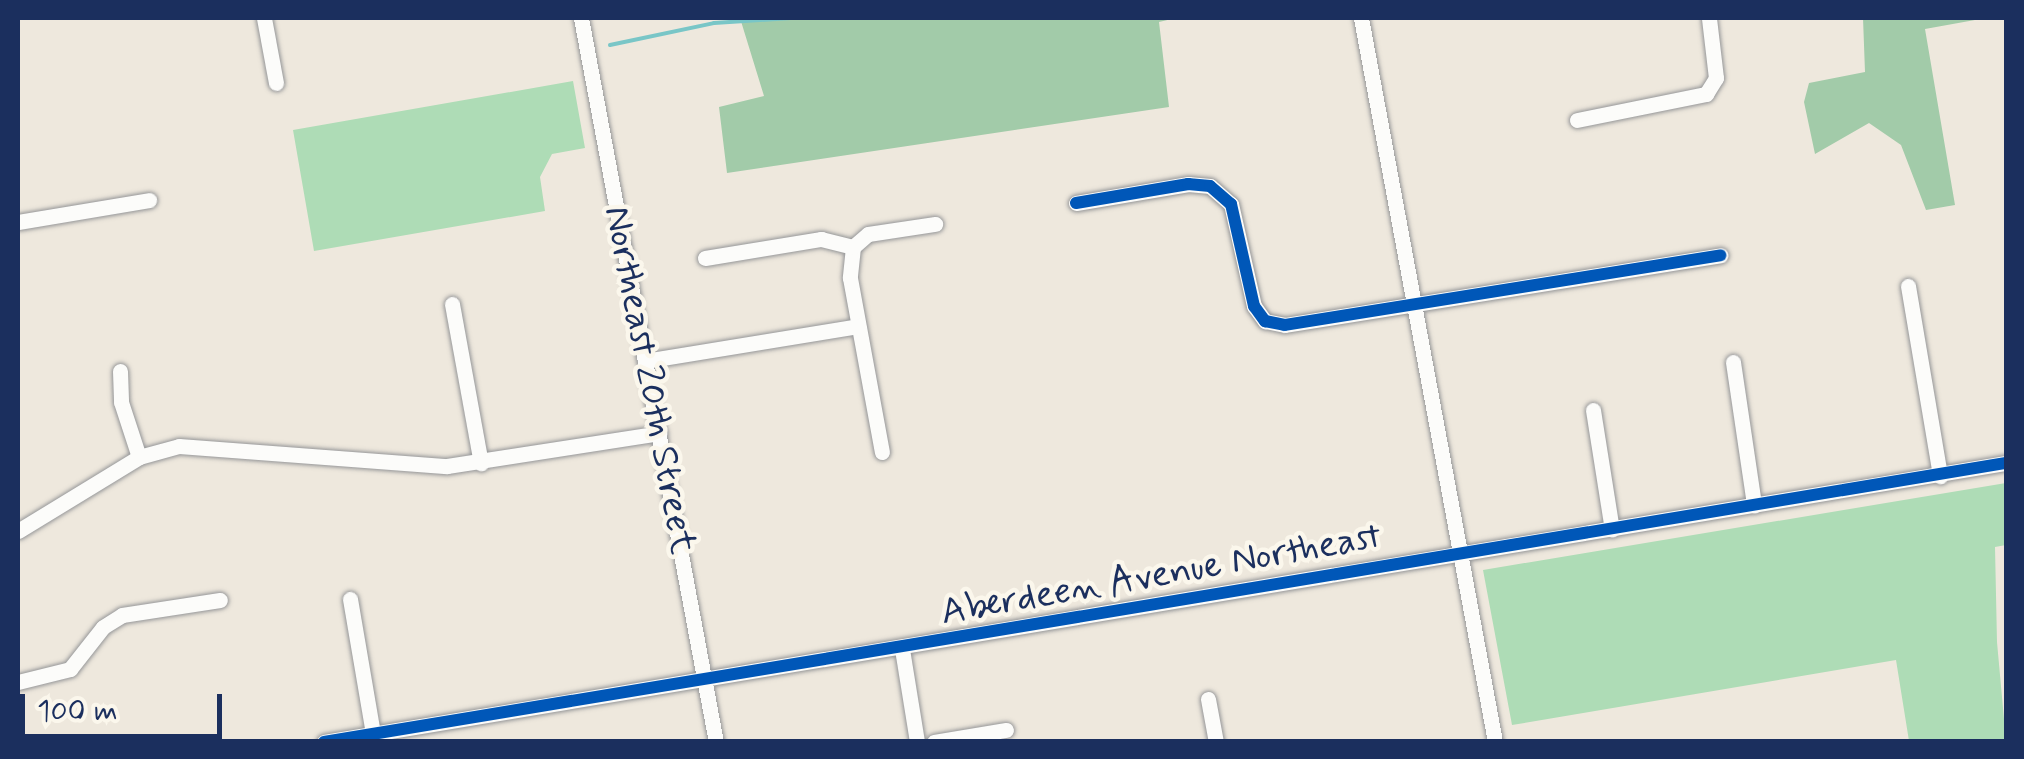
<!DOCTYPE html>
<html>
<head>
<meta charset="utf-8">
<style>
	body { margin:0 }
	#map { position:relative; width:2024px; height:759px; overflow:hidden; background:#eee8dd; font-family:Mynerve,sans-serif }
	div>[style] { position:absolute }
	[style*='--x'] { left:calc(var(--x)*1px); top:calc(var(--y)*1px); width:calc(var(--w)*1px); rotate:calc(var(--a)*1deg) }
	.green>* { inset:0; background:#aedcb6 }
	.forest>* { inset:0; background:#a2cba9 }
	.stream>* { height:4px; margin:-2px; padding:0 2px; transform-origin:2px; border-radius:2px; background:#79c6c7 }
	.roads { filter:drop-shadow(0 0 2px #959698) drop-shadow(0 0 2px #959698) }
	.minor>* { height:15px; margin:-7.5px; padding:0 7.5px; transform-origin:7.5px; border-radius:7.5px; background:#fcfcfa }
	.cycleway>* { height:12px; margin:-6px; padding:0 6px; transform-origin:6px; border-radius:6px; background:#0057b8 }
	span { translate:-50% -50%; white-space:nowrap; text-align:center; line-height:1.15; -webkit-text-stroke:9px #fbf7ec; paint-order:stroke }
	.street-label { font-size:38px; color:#1b2f5e }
	.frame { position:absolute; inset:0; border:20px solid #1b2f5e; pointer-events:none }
	.scale { position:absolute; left:20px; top:694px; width:202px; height:45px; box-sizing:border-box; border:5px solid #1b2f5e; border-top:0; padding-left:12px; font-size:30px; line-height:35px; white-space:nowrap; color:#1b2f5e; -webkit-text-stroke:8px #fbf7ec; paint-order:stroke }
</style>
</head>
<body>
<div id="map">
	<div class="green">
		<div style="clip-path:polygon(573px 81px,585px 148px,552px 154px,540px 177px,545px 211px,314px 251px,293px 130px)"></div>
		<div style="clip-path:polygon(2006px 483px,2006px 545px,1995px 547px,1997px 642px,2006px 741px,1909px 741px,1896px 660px,1512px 725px,1483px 570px)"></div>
	</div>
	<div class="forest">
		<div style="clip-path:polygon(740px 18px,1176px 18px,1159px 22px,1169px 107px,727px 173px,719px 107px,764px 96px)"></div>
		<div style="clip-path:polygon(1863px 18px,1986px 18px,1925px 29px,1955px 205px,1926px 210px,1901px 145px,1869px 123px,1815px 154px,1804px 102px,1809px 83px,1865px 72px)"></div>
	</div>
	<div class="stream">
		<div style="--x:610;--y:45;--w:106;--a:-11.9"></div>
		<div style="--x:714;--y:23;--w:77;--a:-3.7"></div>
	</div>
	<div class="roads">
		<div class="minor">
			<div style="--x:264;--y:18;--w:66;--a:79.5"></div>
			<div style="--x:581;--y:18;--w:736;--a:79.44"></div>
			<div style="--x:1361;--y:18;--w:736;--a:79.51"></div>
			<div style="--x:1577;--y:120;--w:132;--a:-11.4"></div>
			<div style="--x:1706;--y:94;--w:19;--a:-58"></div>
			<div style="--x:1716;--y:78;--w:60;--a:-96.7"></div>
			<div style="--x:1076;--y:203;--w:114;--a:-9.6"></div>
			<div style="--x:1188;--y:184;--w:22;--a:5"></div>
			<div style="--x:1210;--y:186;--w:28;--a:41"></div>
			<div style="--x:1231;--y:204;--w:105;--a:77.3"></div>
			<div style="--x:1254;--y:306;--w:19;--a:54"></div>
			<div style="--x:1265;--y:321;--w:20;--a:11"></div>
			<div style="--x:1285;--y:325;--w:441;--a:-9.1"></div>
			<div style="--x:18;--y:222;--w:133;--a:-9.5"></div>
			<div style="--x:853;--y:247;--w:31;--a:96"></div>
			<div style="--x:850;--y:278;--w:177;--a:79.6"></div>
			<div style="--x:705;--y:258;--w:118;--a:-9.3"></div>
			<div style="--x:821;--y:239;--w:33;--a:14"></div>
			<div style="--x:853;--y:247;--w:20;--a:-41"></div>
			<div style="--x:868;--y:234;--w:68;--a:-8.5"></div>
			<div style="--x:1908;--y:286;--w:193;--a:80.4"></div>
			<div style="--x:452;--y:304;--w:162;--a:79.7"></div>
			<div style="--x:645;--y:361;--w:216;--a:-9.3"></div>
			<div style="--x:1733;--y:362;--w:145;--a:81.6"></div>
			<div style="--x:120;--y:371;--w:31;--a:88"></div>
			<div style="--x:121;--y:402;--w:58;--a:71.9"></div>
			<div style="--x:1593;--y:410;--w:121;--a:81"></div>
			<div style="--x:18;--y:531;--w:142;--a:-31.4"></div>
			<div style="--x:139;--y:457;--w:41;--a:-15.4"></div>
			<div style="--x:179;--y:446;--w:269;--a:4.3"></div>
			<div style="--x:447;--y:466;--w:215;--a:-8.8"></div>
			<div style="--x:350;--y:599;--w:136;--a:80.3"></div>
			<div style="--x:902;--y:649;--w:94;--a:80.8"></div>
			<div style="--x:18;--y:682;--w:54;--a:-14"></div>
			<div style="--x:70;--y:669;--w:53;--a:-51.8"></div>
			<div style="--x:103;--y:627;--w:22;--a:-32"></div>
			<div style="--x:122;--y:615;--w:99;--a:-8.7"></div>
			<div style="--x:1208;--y:699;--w:44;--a:79.5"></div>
			<div style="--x:324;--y:742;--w:1705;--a:-9.42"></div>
			<div style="--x:934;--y:742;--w:73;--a:-9.5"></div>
		</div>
	</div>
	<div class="cycleway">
		<div style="--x:1076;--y:203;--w:114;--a:-9.6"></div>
		<div style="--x:1188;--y:184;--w:22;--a:5"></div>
		<div style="--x:1210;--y:186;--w:28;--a:41"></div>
		<div style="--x:1231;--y:204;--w:105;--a:77.3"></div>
		<div style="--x:1254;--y:306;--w:19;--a:54"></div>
		<div style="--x:1265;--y:321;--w:20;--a:11"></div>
		<div style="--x:1285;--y:325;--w:441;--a:-9.1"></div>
		<div style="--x:324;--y:742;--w:1705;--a:-9.42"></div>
	</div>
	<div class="street-label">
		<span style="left:649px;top:380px;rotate:79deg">Northeast 20th Street</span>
		<span style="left:1161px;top:575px;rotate:-10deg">Aberdeen Avenue Northeast</span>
	</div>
	<div class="frame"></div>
	<div class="scale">100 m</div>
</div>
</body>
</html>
